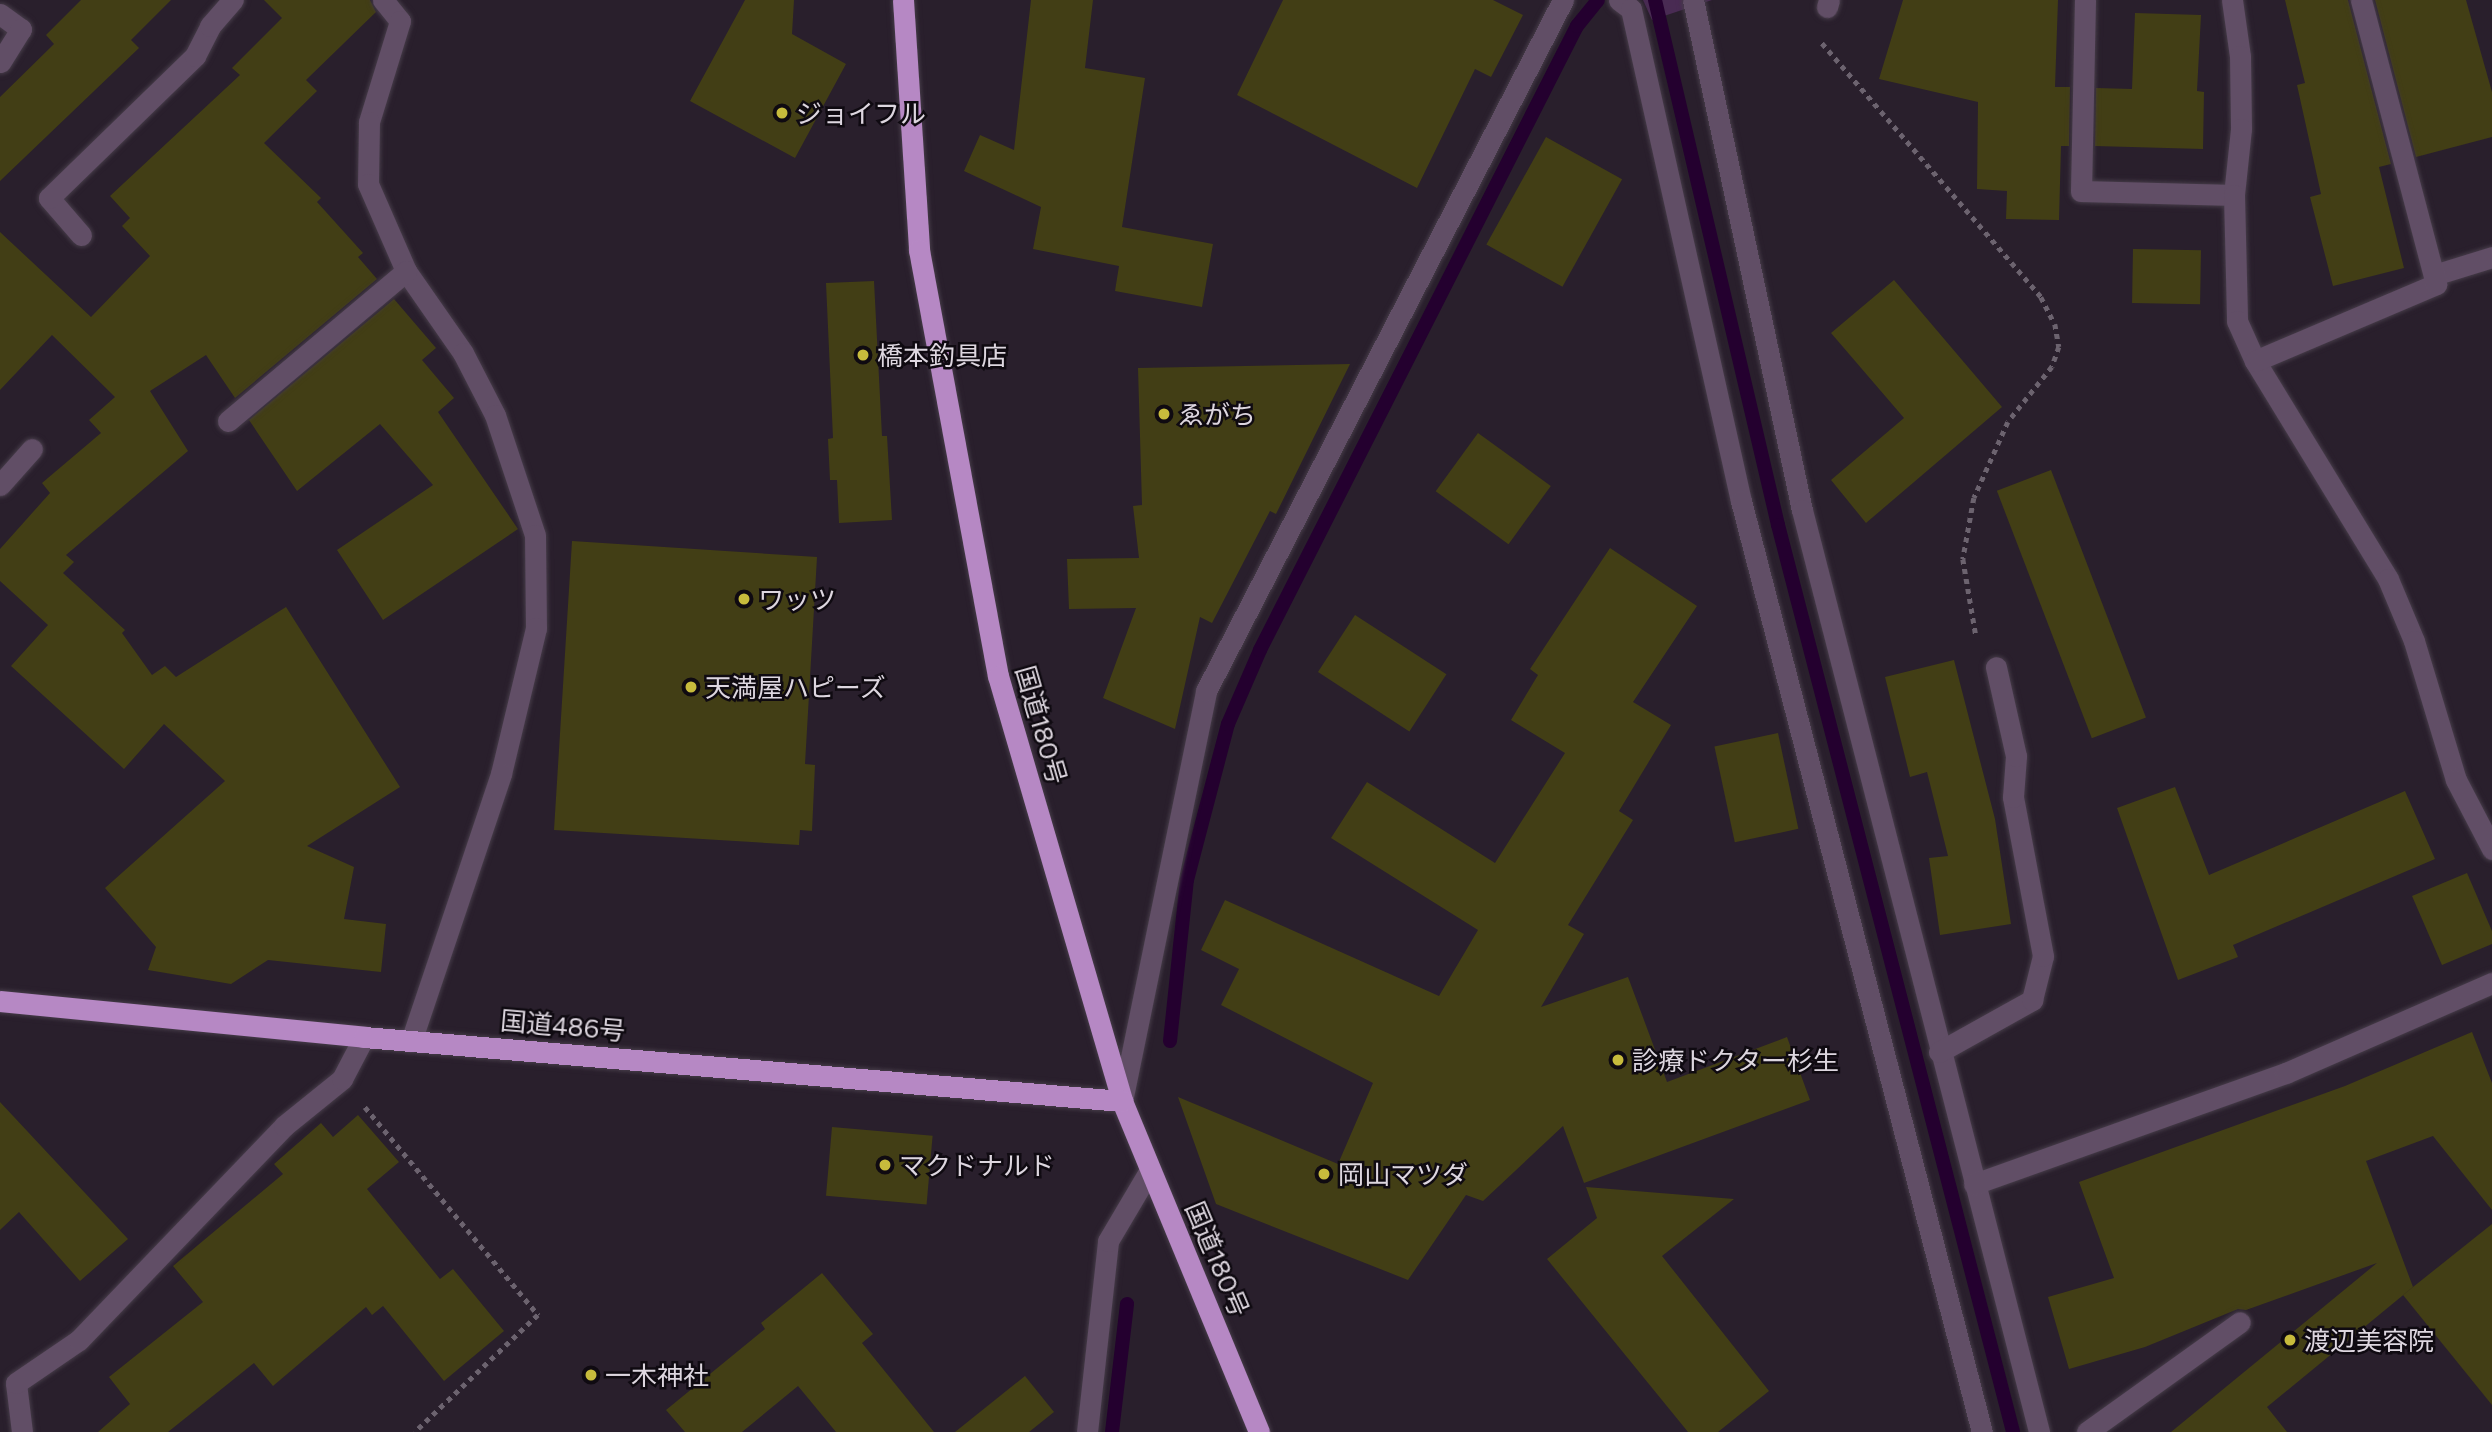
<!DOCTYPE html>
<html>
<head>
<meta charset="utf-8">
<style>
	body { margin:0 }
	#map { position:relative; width:2492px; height:1432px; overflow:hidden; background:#291f2c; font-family:Commissioner,"Noto Sans JP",sans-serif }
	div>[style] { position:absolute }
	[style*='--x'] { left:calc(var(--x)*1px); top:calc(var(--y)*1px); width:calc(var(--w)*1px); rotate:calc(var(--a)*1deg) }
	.green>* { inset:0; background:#492b53 }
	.stream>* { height:14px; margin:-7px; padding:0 7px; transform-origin:7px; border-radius:7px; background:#24002f }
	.building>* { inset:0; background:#423e15; transform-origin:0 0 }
	.path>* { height:4.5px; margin-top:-2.25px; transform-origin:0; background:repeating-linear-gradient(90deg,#6c636f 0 5px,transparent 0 10px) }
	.roads { filter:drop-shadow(0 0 2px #463c49) drop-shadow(0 0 2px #463c49) }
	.street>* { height:21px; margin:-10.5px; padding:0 10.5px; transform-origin:10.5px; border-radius:10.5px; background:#614e66 }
	.highway>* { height:21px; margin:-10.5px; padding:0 10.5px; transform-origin:10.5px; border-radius:10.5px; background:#b688c4 }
	.dots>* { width:19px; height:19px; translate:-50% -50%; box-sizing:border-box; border:4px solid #0f0a11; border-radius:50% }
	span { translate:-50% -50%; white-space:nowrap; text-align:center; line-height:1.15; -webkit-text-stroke:5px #0f0a11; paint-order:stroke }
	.poi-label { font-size:26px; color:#ddd6df }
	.left { translate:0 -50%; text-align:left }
	.street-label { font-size:26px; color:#ddd6df }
</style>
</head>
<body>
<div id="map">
	<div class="green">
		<div style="clip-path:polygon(1643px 0,1712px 0,1652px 20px)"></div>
	</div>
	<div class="stream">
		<div style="--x:1655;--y:0;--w:539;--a:76.81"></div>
		<div style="--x:1778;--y:525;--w:937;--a:75.47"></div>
		<div style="--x:1170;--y:1041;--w:162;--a:-84"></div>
		<div style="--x:1187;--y:880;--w:161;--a:-75.3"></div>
		<div style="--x:1228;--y:724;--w:81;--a:-66.6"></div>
		<div style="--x:1260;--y:650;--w:700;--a:-63.07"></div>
		<div style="--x:1577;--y:26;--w:33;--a:-51"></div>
		<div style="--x:1112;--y:1432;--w:129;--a:-83.3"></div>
	</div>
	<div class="building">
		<div style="clip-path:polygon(81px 0,171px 0,131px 40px,139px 48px,0 181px,0 97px,54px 44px,46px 35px)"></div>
		<div style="clip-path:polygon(264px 0,370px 0,376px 12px,306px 80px,317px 91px,264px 143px,321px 198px,317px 202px,363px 253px,358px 257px,377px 279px,235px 398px,206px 355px,150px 391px,188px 451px,66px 555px,74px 562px,63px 573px,125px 630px,122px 633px,152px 675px,165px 666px,176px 677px,286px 607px,400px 787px,307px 846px,354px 867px,344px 919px,386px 924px,381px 972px,268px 960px,231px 984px,148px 970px,156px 947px,105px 888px,225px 781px,164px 724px,124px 769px,11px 666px,48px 625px,0 581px,0 549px,50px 493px,42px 483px,101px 433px,89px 420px,115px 397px,52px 335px,0 390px,0 232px,91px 317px,150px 256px,122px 226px,130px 218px,110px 196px,240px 75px,232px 68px,282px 18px)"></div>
		<div style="clip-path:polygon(745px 0,794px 0,792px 34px,846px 64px,795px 158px,690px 101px)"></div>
		<div style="clip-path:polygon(1031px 0,1093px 0,1085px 68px,1145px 78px,1122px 227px,1213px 244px,1202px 307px,1115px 291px,1119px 266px,1033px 249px,1041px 207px,964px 171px,980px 135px,1014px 150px)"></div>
		<div style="clip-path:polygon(1283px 0,1493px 0,1523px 15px,1491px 77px,1475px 69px,1417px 188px,1237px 95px)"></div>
		<div style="clip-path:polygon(1903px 0,2058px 0,2055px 87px,2070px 87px,2069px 146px,2061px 146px,2059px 220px,2006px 219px,2007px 191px,1977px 189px,1978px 102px,1879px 79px)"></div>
		<div style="clip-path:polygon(2285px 0,2348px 0,2391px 164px,2379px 167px,2404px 268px,2333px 286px,2310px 197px,2321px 194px,2297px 85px,2305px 83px)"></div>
		<div style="clip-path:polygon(2375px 0,2466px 0,2492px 92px,2492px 137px,2416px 157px)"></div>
		<div style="clip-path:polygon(2135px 13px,2201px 15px,2197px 91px,2204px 92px,2203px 149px,2095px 146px,2096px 88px,2132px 89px)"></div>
		<div style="left:1546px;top:137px;width:87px;height:123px;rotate:29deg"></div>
		<div style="left:2133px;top:249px;width:68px;height:54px;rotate:1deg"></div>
		<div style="clip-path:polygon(1894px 280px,2002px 407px,1866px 523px,1831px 480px,1904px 418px,1831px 333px)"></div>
		<div style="clip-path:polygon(874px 281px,882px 436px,887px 436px,892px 520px,839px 523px,837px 480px,830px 480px,828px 439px,833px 438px,826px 283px)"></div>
		<div style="clip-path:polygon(394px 299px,436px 348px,422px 360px,454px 398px,438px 412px,518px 529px,383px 620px,337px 550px,433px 485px,380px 424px,297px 491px,249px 420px)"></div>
		<div style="clip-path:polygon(1350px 364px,1276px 514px,1270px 511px,1212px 623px,1200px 617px,1175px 729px,1103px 698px,1136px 608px,1069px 609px,1067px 559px,1139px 558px,1133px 506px,1142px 505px,1138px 368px)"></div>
		<div style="left:1478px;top:433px;width:90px;height:72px;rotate:36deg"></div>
		<div style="left:2051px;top:470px;width:265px;height:58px;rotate:69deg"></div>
		<div style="clip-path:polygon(572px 541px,817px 557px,805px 764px,815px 765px,812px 831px,800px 830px,799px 845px,554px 830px)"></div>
		<div style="clip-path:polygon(1610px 548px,1697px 606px,1633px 702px,1671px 725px,1619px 811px,1633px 820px,1568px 925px,1584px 934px,1541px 1007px,1628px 977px,1667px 1082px,1787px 1037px,1810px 1100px,1584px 1183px,1563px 1126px,1483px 1201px,1466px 1195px,1408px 1280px,1216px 1204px,1178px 1097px,1338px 1164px,1373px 1083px,1221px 1005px,1239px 969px,1201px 950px,1225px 900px,1439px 996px,1478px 930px,1331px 838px,1367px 782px,1495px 863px,1565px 753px,1511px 720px,1538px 675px,1530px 669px)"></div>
		<div style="left:1355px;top:615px;width:109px;height:68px;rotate:33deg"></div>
		<div style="clip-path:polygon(1954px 660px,1995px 819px,2011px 924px,1940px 935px,1929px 858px,1948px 856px,1927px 772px,1910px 777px,1885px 677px)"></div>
		<div style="left:1778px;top:733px;width:98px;height:65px;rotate:78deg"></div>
		<div style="clip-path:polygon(2175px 787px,2209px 875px,2405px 791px,2435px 859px,2233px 945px,2238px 957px,2178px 980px,2117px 808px)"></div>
		<div style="clip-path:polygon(2467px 873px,2492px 931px,2492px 944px,2442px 965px,2412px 896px)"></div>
		<div style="clip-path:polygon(2472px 1032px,2492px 1083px,2492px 1210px,2433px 1136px,2366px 1161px,2413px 1287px,2267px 1407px,2287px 1432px,2171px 1432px,2377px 1263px,2246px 1310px,2238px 1309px,2145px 1347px,2069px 1369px,2048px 1297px,2114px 1278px,2079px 1182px,2345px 1086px)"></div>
		<div style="clip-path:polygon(0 1102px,128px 1239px,80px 1281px,19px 1212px,0 1230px)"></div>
		<div style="clip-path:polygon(358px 1115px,399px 1162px,367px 1189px,440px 1279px,453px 1269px,504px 1331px,444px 1381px,383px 1306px,372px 1315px,366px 1307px,273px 1386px,254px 1363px,168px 1432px,98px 1432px,130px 1404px,109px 1377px,203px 1302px,173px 1266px,283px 1174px,274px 1164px,321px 1123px,333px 1137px)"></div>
		<div style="left:832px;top:1127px;width:101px;height:69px;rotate:5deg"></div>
		<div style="clip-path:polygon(1586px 1187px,1734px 1199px,1662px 1256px,1769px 1391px,1718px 1432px,1688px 1432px,1547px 1259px,1597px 1218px)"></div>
		<div style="clip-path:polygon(2492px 1224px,2492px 1405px,2403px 1295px)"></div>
		<div style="clip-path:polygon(822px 1273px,873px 1334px,862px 1343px,934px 1432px,836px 1432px,798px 1386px,742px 1432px,685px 1432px,666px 1410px,765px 1329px,761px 1323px)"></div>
		<div style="clip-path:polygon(1025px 1376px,1054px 1412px,1029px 1432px,955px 1432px)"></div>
	</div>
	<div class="path">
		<div style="--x:1822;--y:43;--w:335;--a:49.2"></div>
		<div style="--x:2041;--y:297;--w:30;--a:63"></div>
		<div style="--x:2055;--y:324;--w:23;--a:80"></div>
		<div style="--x:2059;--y:347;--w:21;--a:109"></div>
		<div style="--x:2052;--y:367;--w:70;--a:128.7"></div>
		<div style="--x:2008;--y:422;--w:83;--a:114.1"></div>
		<div style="--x:1974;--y:498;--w:62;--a:100.2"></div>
		<div style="--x:1963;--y:559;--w:78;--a:80.4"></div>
		<div style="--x:365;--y:1107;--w:271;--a:50.2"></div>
		<div style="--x:538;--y:1315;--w:170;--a:136.4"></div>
	</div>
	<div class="roads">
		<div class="street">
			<div style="--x:383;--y:0;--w:27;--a:51"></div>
			<div style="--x:400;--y:21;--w:106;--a:107.1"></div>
			<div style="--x:369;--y:122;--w:62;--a:90.9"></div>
			<div style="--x:368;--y:184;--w:95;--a:66.4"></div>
			<div style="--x:406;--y:271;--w:100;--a:55.2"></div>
			<div style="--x:463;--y:353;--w:70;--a:62.7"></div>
			<div style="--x:495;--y:415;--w:126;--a:71.6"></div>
			<div style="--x:535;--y:535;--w:93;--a:89.4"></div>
			<div style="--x:536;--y:628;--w:150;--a:103.5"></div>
			<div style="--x:501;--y:774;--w:282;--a:108.6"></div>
			<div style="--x:1619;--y:0;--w:15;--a:37"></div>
			<div style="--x:1631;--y:9;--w:504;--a:77.4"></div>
			<div style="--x:1741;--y:501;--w:962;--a:75.49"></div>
			<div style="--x:1693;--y:0;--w:522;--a:77.94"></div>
			<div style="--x:1802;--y:510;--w:952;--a:75.58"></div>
			<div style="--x:2085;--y:0;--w:191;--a:91.2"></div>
			<div style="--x:2081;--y:191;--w:153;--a:1.5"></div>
			<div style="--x:2232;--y:0;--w:57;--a:81.9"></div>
			<div style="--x:2240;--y:56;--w:73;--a:89.2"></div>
			<div style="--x:2241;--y:129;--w:66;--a:96.1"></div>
			<div style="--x:2234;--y:195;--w:126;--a:88.6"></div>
			<div style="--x:2237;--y:321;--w:44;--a:65.8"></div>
			<div style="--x:2255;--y:361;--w:255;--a:58.6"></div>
			<div style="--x:2388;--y:579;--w:67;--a:67.2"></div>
			<div style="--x:2414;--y:641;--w:145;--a:73.2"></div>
			<div style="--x:2456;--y:780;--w:78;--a:62.4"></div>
			<div style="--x:1827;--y:7;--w:7;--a:-74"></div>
			<div style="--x:0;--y:14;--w:26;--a:36"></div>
			<div style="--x:21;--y:29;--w:39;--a:122"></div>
			<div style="--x:81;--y:235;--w:49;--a:-130.9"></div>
			<div style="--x:49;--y:198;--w:204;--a:-44.2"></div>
			<div style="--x:195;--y:56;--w:34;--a:-63"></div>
			<div style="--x:210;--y:26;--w:35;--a:-49"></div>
			<div style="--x:2434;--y:275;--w:61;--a:-17.2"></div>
			<div style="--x:2255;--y:361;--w:197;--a:-23"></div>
			<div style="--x:2436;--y:284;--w:294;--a:-104.8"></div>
			<div style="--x:228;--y:421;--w:233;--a:-40.1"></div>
			<div style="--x:0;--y:485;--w:48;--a:-48.4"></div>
			<div style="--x:1939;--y:1052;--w:107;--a:-29.2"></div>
			<div style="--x:2032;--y:1000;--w:45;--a:-76"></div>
			<div style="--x:2043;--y:956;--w:162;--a:-100.7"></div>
			<div style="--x:2013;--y:797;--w:41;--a:-85.8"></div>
			<div style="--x:2016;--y:756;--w:91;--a:-102.7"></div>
			<div style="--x:1122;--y:1101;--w:419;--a:-78.4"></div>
			<div style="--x:1206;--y:691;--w:778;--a:-62.68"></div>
			<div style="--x:1974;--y:1184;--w:331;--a:-19.6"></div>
			<div style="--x:2286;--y:1073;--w:225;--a:-23.6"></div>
			<div style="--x:22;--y:1432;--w:49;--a:-97"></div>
			<div style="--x:16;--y:1383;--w:76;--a:-34.3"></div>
			<div style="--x:79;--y:1340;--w:296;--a:-46.2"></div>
			<div style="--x:284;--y:1126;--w:75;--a:-39"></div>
			<div style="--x:342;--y:1079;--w:47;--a:-62.4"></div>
			<div style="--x:1087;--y:1432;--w:192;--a:-83.7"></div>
			<div style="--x:1108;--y:1241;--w:82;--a:-59.4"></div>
			<div style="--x:2087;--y:1432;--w:188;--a:-35.7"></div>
		</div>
		<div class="highway">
			<div style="--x:903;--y:0;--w:251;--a:86.3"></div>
			<div style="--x:919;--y:250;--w:433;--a:79.5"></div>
			<div style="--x:998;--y:676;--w:443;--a:73.7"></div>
			<div style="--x:1122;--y:1101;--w:358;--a:67.5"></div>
			<div style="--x:0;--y:1001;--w:366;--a:5.6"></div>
			<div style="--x:364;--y:1037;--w:761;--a:4.83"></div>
		</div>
	</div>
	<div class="dots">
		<div style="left:782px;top:113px;background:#c7bb3c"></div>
		<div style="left:863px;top:355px;background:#c7bb3c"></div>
		<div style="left:1164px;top:414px;background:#c7bb3c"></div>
		<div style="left:744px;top:599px;background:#c7bb3c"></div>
		<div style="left:691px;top:687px;background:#c7bb3c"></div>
		<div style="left:1618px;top:1060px;background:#c7bb3c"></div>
		<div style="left:885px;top:1165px;background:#c7bb3c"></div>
		<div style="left:1324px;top:1174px;background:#c7bb3c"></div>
		<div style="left:2290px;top:1340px;background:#c7bb3c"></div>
		<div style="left:591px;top:1375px;background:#c7bb3c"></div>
	</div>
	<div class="poi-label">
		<span class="left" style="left:796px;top:113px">ジョイフル</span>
		<span class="left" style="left:877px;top:355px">橋本釣具店</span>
		<span class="left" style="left:1178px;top:414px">ゑがち</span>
		<span class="left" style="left:758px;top:599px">ワッツ</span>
		<span class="left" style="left:705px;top:687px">天満屋ハピーズ</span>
		<span class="left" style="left:1632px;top:1060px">診療ドクター杉生</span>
		<span class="left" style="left:899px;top:1165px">マクドナルド</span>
		<span class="left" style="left:1338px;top:1174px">岡山マツダ</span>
		<span class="left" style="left:2304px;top:1340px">渡辺美容院</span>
		<span class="left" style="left:605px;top:1375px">一木神社</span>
	</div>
	<div class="street-label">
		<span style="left:1042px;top:725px;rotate:74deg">国道180号</span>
		<span style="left:563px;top:1025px;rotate:5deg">国道486号</span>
		<span style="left:1218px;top:1259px;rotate:67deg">国道180号</span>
	</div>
</div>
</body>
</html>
